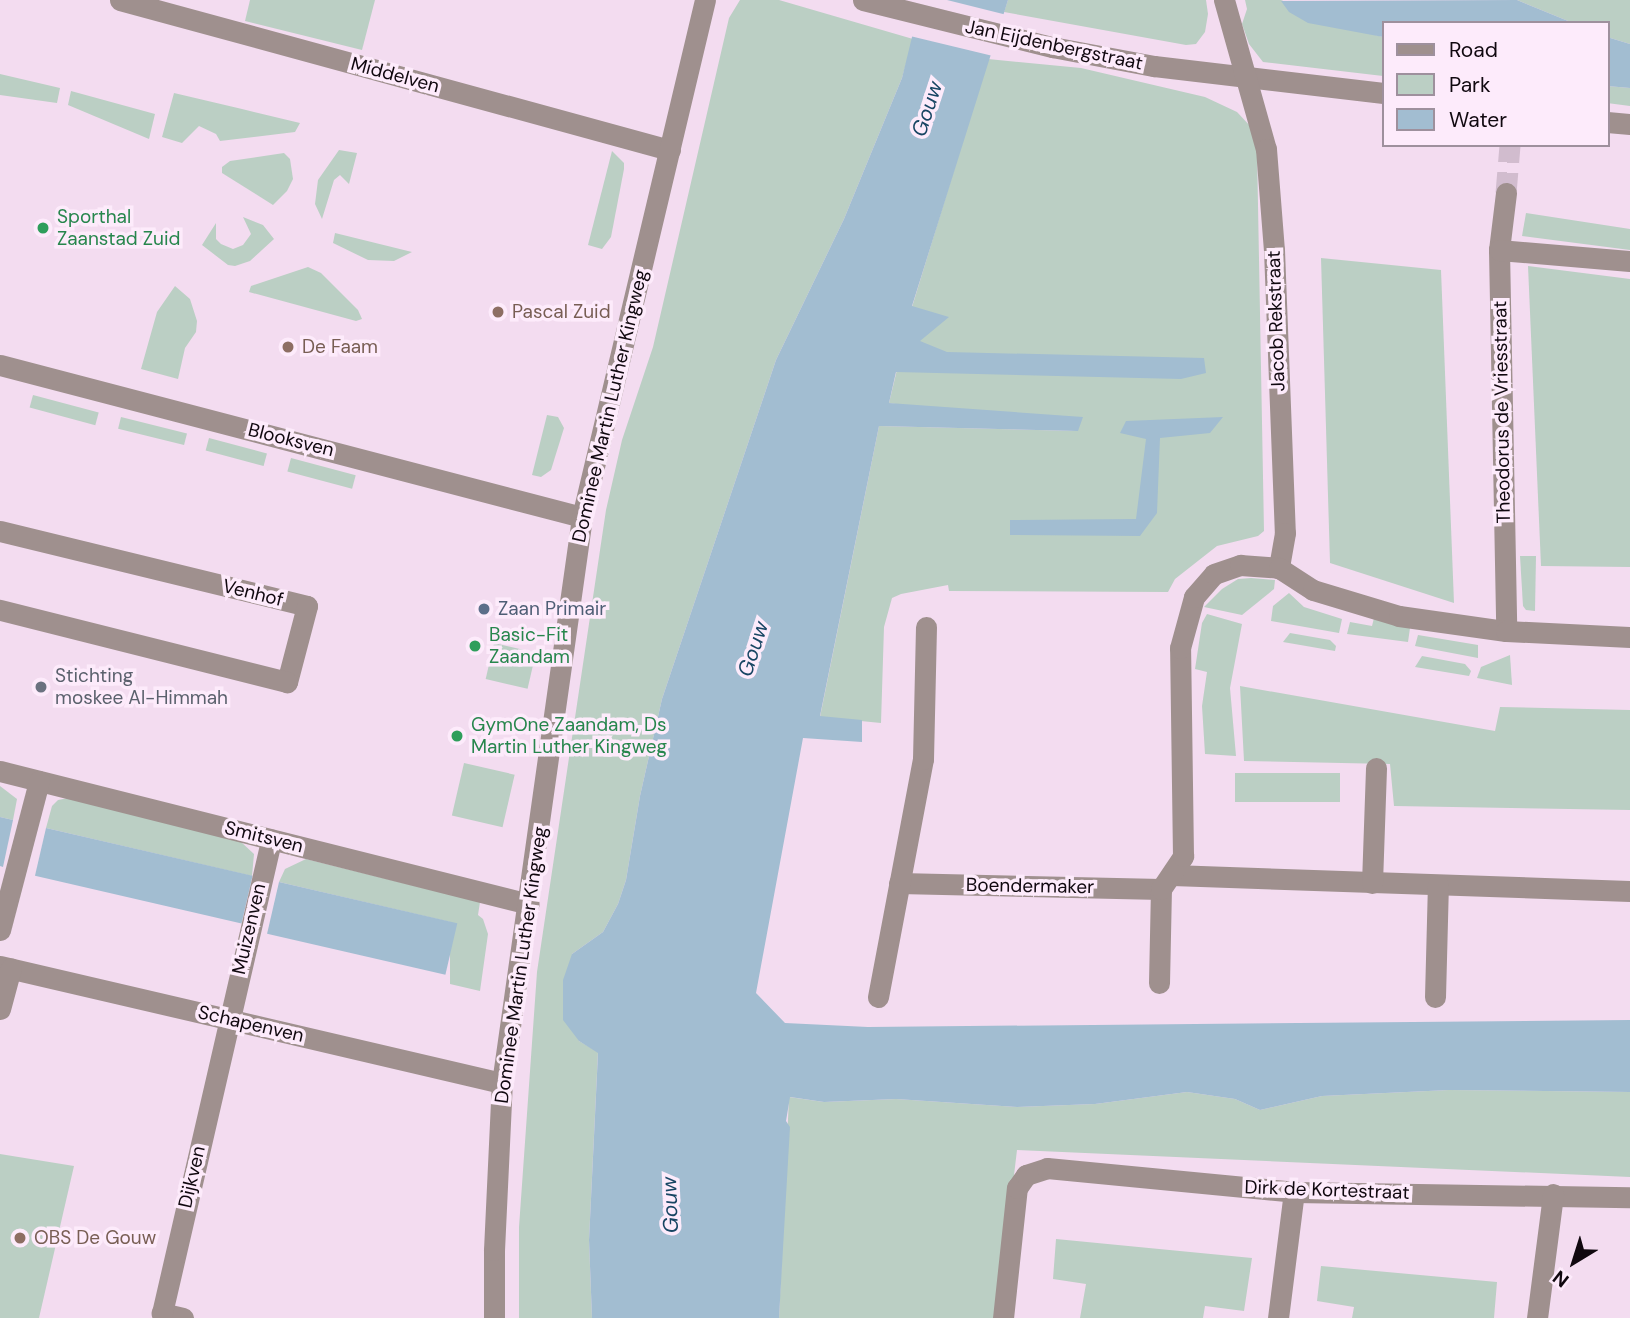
<!DOCTYPE html>
<html>
<head>
<meta charset="utf-8">
<style>
	body { margin:0 }
	#map { position:relative; width:1630px; height:1318px; overflow:hidden; background:#f3dcf0; font-family:"DM Sans",sans-serif }
	div>[style] { position:absolute }
	[style*='--x'] { left:calc(var(--x)*1px); top:calc(var(--y)*1px); width:calc(var(--w)*1px); rotate:calc(var(--a)*1deg) }
	.green>* { inset:0; background:#bbcfc4; transform-origin:0 0 }
	.water>* { inset:0; background:#a2bdd1; transform-origin:0 0 }
	.pier>* { inset:0; background:#f3dcf0 }
	.minor-tunnel>* { height:21px; margin-top:-10.5px; transform-origin:0; background:repeating-linear-gradient(90deg,#d1bcce 0 21px,transparent 0 31px) }
	.minor>* { height:21px; margin:-10.5px; padding:0 10.5px; transform-origin:10.5px; border-radius:10.5px; background:#9f908e }
	.dots>* { width:19px; height:19px; translate:-50% -50%; box-sizing:border-box; border:4px solid #fdebfb; border-radius:50% }
	span { translate:-50% -50%; white-space:nowrap; text-align:center; line-height:1.15; -webkit-text-stroke:7px #fdebfb; paint-order:stroke }
	.street-label { font-size:19px; color:#10080f }
	.leisure-label { font-size:19px; color:#27864d }
	.left { translate:0 -50%; text-align:left }
	.education-label { font-size:19px; color:#785e54 }
	.service-label { font-size:19px; color:#4e5e75 }
	.worship-label { font-size:19px; color:#5b616d }
	.water-label { font-size:21px; color:#174563; font-style:italic }
	.legend { position:absolute; left:1382px; top:21px; width:228px; height:126px; box-sizing:border-box; background:#fdebfb; border:2px solid #9e909d; margin:0; padding:9px 12px; list-style:none; font-size:21px; color:#10080f }
	.legend li { display:flex; align-items:center; gap:14px; height:35px }
	.legend b { width:35px; border:2px solid #9e909d }
	.north { position:absolute; left:1539px; top:1227px; width:70px; height:70px; -webkit-text-stroke:5px #fdebfb; paint-order:stroke; rotate:218deg; font-size:19px; font-weight:700; line-height:28px; text-align:center; color:#10080f }
	.north::after { content:''; display:block; margin:auto; width:24px; height:32px; background:#10080f; clip-path:polygon(50% 0,100% 100%,50% 72%,0 100%) }
</style>
</head>
<body>
<div id="map">
	<div class="green">
		<div style="clip-path:polygon(250px 0,375px 0,362px 50px,245px 21px)"></div>
		<div style="clip-path:polygon(740px 0,779px 0,913px 39px,902px 78px,844px 219px,776px 360px,662px 699px,640px 796px,626px 880px,618px 904px,603px 932px,572px 954px,579px 1041px,598px 1052px,589px 1240px,592px 1318px,519px 1318px,519px 1227px,537px 972px,606px 510px,622px 440px,653px 347px,729px 18px)"></div>
		<div style="clip-path:polygon(1008px 0,1206px 0,1208px 14px,1205px 32px,1196px 44px,1186px 45px,1004px 12px)"></div>
		<div style="clip-path:polygon(1245px 0,1281px 0,1348px 28px,1383px 37px,1383px 76px,1263px 62px,1249px 44px,1242px 24px,1247px 9px)"></div>
		<div style="clip-path:polygon(1517px 0,1630px 0,1630px 44px,1607px 37px,1607px 23px,1573px 23px)"></div>
		<div style="clip-path:polygon(988px 59px,1081px 68px,1205px 97px,1237px 112px,1252px 128px,1257px 150px,1264px 531px,1258px 536px,1217px 546px,1175px 579px,1168px 592px,949px 591px,948px 585px,901px 594px,892px 598px,884px 627px,881px 723px,820px 717px,879px 426px,1078px 431px,889px 403px,912px 307px)"></div>
		<div style="clip-path:polygon(0 74px,60px 88px,57px 103px,0 95px)"></div>
		<div style="clip-path:polygon(1607px 86px,1630px 88px,1630px 106px,1607px 103px)"></div>
		<div style="clip-path:polygon(71px 91px,155px 114px,149px 139px,68px 105px)"></div>
		<div style="clip-path:polygon(174px 93px,242px 109px,300px 123px,295px 132px,220px 141px,216px 134px,199px 126px,182px 143px,162px 137px)"></div>
		<div style="clip-path:polygon(339px 150px,357px 153px,349px 184px,340px 175px,334px 180px,322px 219px,315px 204px,318px 180px)"></div>
		<div style="clip-path:polygon(612px 151px,624px 163px,624px 169px,611px 237px,602px 249px,588px 245px)"></div>
		<div style="clip-path:polygon(284px 153px,290px 159px,293px 179px,287px 191px,273px 205px,222px 173px,222px 167px,230px 161px)"></div>
		<div style="clip-path:polygon(1526px 213px,1630px 229px,1630px 250px,1522px 236px)"></div>
		<div style="clip-path:polygon(243px 217px,263px 225px,274px 239px,250px 261px,235px 266px,228px 265px,202px 245px,216px 223px,216px 239px,221px 244px,233px 249px,243px 245px,251px 234px)"></div>
		<div style="clip-path:polygon(335px 233px,412px 252px,394px 261px,368px 260px,333px 243px)"></div>
		<div style="clip-path:polygon(1321px 258px,1441px 270px,1454px 603px,1330px 563px)"></div>
		<div style="clip-path:polygon(1528px 266px,1630px 279px,1630px 567px,1541px 566px)"></div>
		<div style="clip-path:polygon(308px 267px,321px 273px,358px 310px,362px 319px,356px 321px,249px 292px,251px 286px)"></div>
		<div style="clip-path:polygon(175px 286px,190px 299px,197px 321px,196px 332px,185px 348px,178px 379px,141px 369px,157px 312px)"></div>
		<div style="left:33px;top:395px;width:68px;height:13px;rotate:15deg"></div>
		<div style="clip-path:polygon(547px 415px,558px 417px,564px 428px,551px 470px,541px 477px,532px 475px)"></div>
		<div style="left:121px;top:417px;width:68px;height:12px;rotate:14deg"></div>
		<div style="left:209px;top:438px;width:60px;height:13px;rotate:15deg"></div>
		<div style="left:291px;top:458px;width:67px;height:14px;rotate:15deg"></div>
		<div style="clip-path:polygon(1520px 556px,1536px 556px,1535px 611px,1526px 610px,1523px 606px)"></div>
		<div style="clip-path:polygon(1251px 578px,1275px 580px,1274px 589px,1242px 615px,1204px 607px,1222px 589px,1238px 579px)"></div>
		<div style="clip-path:polygon(1289px 593px,1304px 607px,1342px 619px,1339px 633px,1271px 621px,1273px 606px)"></div>
		<div style="clip-path:polygon(1207px 614px,1242px 624px,1230px 688px,1236px 756px,1205px 754px,1202px 706px,1207px 672px,1195px 669px,1202px 623px)"></div>
		<div style="clip-path:polygon(1374px 618px,1410px 628px,1408px 642px,1347px 634px,1350px 622px,1372px 626px)"></div>
		<div style="clip-path:polygon(1290px 633px,1330px 640px,1336px 646px,1335px 651px,1283px 642px)"></div>
		<div style="clip-path:polygon(1418px 635px,1478px 645px,1478px 658px,1415px 646px)"></div>
		<div style="left:494px;top:643px;width:43px;height:37px;rotate:13deg"></div>
		<div style="clip-path:polygon(1510px 655px,1512px 685px,1477px 678px,1481px 667px)"></div>
		<div style="clip-path:polygon(1422px 656px,1465px 664px,1471px 671px,1469px 676px,1415px 667px)"></div>
		<div style="clip-path:polygon(1240px 686px,1495px 731px,1500px 707px,1630px 710px,1630px 810px,1394px 806px,1390px 764px,1244px 761px)"></div>
		<div style="left:464px;top:763px;width:52px;height:54px;rotate:13deg"></div>
		<div style="left:1235px;top:773px;width:105px;height:29px"></div>
		<div style="clip-path:polygon(0 786px,17px 799px,13px 820px,0 817px)"></div>
		<div style="clip-path:polygon(68px 798px,240px 841px,254px 854px,252px 876px,46px 828px,52px 806px,58px 800px)"></div>
		<div style="clip-path:polygon(306px 859px,480px 902px,478px 915px,483px 919px,488px 934px,480px 991px,450px 984px,450px 922px,279px 882px,285px 869px)"></div>
		<div style="clip-path:polygon(1449px 1090px,1630px 1092px,1630px 1177px,1017px 1150px,997px 1318px,779px 1318px,789px 1097px,824px 1102px,896px 1099px,1017px 1107px,1095px 1104px,1187px 1092px,1235px 1099px,1260px 1110px,1322px 1096px)"></div>
		<div style="clip-path:polygon(0 1154px,74px 1166px,39px 1318px,0 1318px)"></div>
		<div style="clip-path:polygon(1056px 1239px,1252px 1258px,1244px 1311px,1205px 1306px,1203px 1318px,1080px 1318px,1086px 1284px,1053px 1279px)"></div>
		<div style="clip-path:polygon(1321px 1266px,1497px 1282px,1494px 1318px,1352px 1318px,1354px 1307px,1317px 1301px)"></div>
	</div>
	<div class="water">
		<div style="clip-path:polygon(921px 0,1008px 0,912px 306px,949px 317px,920px 341px,947px 352px,1204px 358px,1206px 373px,1181px 379px,896px 372px,889px 403px,1083px 417px,1078px 431px,879px 426px,820px 716px,862px 720px,862px 742px,803px 738px,756px 993px,785px 1023px,868px 1027px,1630px 1020px,1630px 1092px,1449px 1090px,1322px 1096px,1260px 1110px,1235px 1099px,1187px 1092px,1095px 1104px,1017px 1107px,896px 1099px,824px 1102px,790px 1097px,786px 1121px,790px 1127px,779px 1318px,592px 1318px,589px 1240px,598px 1053px,579px 1041px,563px 1020px,563px 980px,572px 954px,603px 932px,618px 904px,626px 880px,640px 796px,662px 699px,776px 360px,844px 219px,902px 78px)"></div>
		<div style="clip-path:polygon(1517px 0,1573px 23px,1383px 23px,1383px 37px,1308px 23px,1289px 12px,1281px 1px)"></div>
		<div style="clip-path:polygon(1607px 37px,1630px 44px,1630px 88px,1607px 86px)"></div>
		<div style="clip-path:polygon(1223px 417px,1210px 433px,1160px 438px,1157px 513px,1140px 536px,1010px 535px,1010px 520px,1136px 519px,1146px 439px,1120px 433px,1126px 421px)"></div>
		<div style="clip-path:polygon(0 817px,13px 820px,3px 867px,0 866px)"></div>
		<div style="left:46px;top:828px;width:212px;height:49px;rotate:13deg"></div>
		<div style="left:279px;top:882px;width:183px;height:53px;rotate:13deg"></div>
	</div>
	<div class="pier">
		<div style="clip-path:polygon(918px 0,947px 0,1007px 15px,993px 56px,910px 36px)"></div>
	</div>
	<div class="minor-tunnel">
		<div style="--x:1506;--y:193;--w:48;--a:-85.2"></div>
	</div>
	<div class="minor">
		<div style="--x:120;--y:0;--w:570;--a:15.26"></div>
		<div style="--x:863;--y:0;--w:195;--a:14"></div>
		<div style="--x:1052;--y:47;--w:104;--a:10.6"></div>
		<div style="--x:1154;--y:66;--w:231;--a:6.7"></div>
		<div style="--x:1224;--y:0;--w:155;--a:74.3"></div>
		<div style="--x:1266;--y:149;--w:101;--a:85.5"></div>
		<div style="--x:1274;--y:250;--w:283;--a:87.8"></div>
		<div style="--x:1285;--y:533;--w:36;--a:100"></div>
		<div style="--x:1607;--y:122;--w:23;--a:5"></div>
		<div style="--x:1506;--y:193;--w:57;--a:97"></div>
		<div style="--x:1499;--y:250;--w:381;--a:88.9"></div>
		<div style="--x:1499;--y:250;--w:131;--a:4.8"></div>
		<div style="--x:0;--y:365;--w:602;--a:14.64"></div>
		<div style="--x:0;--y:531;--w:316;--a:13.7"></div>
		<div style="--x:307;--y:606;--w:79;--a:104.7"></div>
		<div style="--x:287;--y:682;--w:296;--a:-165.9"></div>
		<div style="--x:0;--y:771;--w:545;--a:14.11"></div>
		<div style="--x:1172;--y:875;--w:458;--a:2"></div>
		<div style="--x:899;--y:883;--w:262;--a:1.3"></div>
		<div style="--x:1372;--y:883;--w:115;--a:-88"></div>
		<div style="--x:0;--y:930;--w:154;--a:-75.3"></div>
		<div style="--x:0;--y:966;--w:515;--a:13.12"></div>
		<div style="--x:1159;--y:983;--w:94;--a:-88.8"></div>
		<div style="--x:1161;--y:889;--w:40;--a:-56"></div>
		<div style="--x:1183;--y:856;--w:208;--a:-90.8"></div>
		<div style="--x:1180;--y:648;--w:53;--a:-74.6"></div>
		<div style="--x:1194;--y:597;--w:30;--a:-49"></div>
		<div style="--x:1214;--y:574;--w:28;--a:-19"></div>
		<div style="--x:1240;--y:565;--w:39;--a:4"></div>
		<div style="--x:1279;--y:568;--w:40;--a:32.9"></div>
		<div style="--x:1313;--y:590;--w:90;--a:16.8"></div>
		<div style="--x:1399;--y:616;--w:108;--a:8"></div>
		<div style="--x:1506;--y:631;--w:124;--a:2.8"></div>
		<div style="--x:878;--y:997;--w:242;--a:-79.3"></div>
		<div style="--x:923;--y:759;--w:132;--a:-88.7"></div>
		<div style="--x:1435;--y:997;--w:112;--a:-88.5"></div>
		<div style="--x:0;--y:1009;--w:42;--a:-75"></div>
		<div style="--x:183;--y:1318;--w:22;--a:-167"></div>
		<div style="--x:162;--y:1313;--w:486;--a:-77"></div>
		<div style="--x:494;--y:1318;--w:68;--a:-90"></div>
		<div style="--x:494;--y:1250;--w:167;--a:-87.3"></div>
		<div style="--x:502;--y:1083;--w:572;--a:-81.95"></div>
		<div style="--x:582;--y:517;--w:531;--a:-76.62"></div>
		<div style="--x:1003;--y:1318;--w:131;--a:-83.9"></div>
		<div style="--x:1017;--y:1188;--w:16;--a:-55"></div>
		<div style="--x:1026;--y:1175;--w:22;--a:-18"></div>
		<div style="--x:1047;--y:1168;--w:248;--a:5.5"></div>
		<div style="--x:1294;--y:1192;--w:336;--a:0.9"></div>
		<div style="--x:1278;--y:1318;--w:127;--a:-82.8"></div>
		<div style="--x:1537;--y:1318;--w:125;--a:-82.6"></div>
	</div>
	<div class="dots">
		<div style="left:43px;top:228px;background:#2e9e5b"></div>
		<div style="left:498px;top:312px;background:#8d6e63"></div>
		<div style="left:288px;top:347px;background:#8d6e63"></div>
		<div style="left:484px;top:609px;background:#5c6f8a"></div>
		<div style="left:475px;top:646px;background:#2e9e5b"></div>
		<div style="left:41px;top:687px;background:#6b7280"></div>
		<div style="left:457px;top:736px;background:#2e9e5b"></div>
		<div style="left:20px;top:1238px;background:#8d6e63"></div>
	</div>
	<div class="street-label">
		<span style="left:1054px;top:45px;rotate:12deg">Jan Eijdenbergstraat</span>
		<span style="left:395px;top:75px;rotate:15deg">Middelven</span>
		<span style="left:1276px;top:321px;rotate:-92deg">Jacob Rekstraat</span>
		<span style="left:610px;top:406px;rotate:-77deg">Dominee Martin Luther Kingweg</span>
		<span style="left:1502px;top:412px;rotate:-91deg">Theodorus de Vriesstraat</span>
		<span style="left:291px;top:440px;rotate:14deg">Blooksven</span>
		<span style="left:253px;top:593px;rotate:14deg">Venhof</span>
		<span style="left:264px;top:837px;rotate:14deg">Smitsven</span>
		<span style="left:1030px;top:886px;rotate:1deg">Boendermaker</span>
		<span style="left:249px;top:929px;rotate:-77deg">Muizenven</span>
		<span style="left:521px;top:965px;rotate:-82deg">Dominee Martin Luther Kingweg</span>
		<span style="left:251px;top:1024px;rotate:13deg">Schapenven</span>
		<span style="left:192px;top:1177px;rotate:-77deg">Dijkven</span>
		<span style="left:1327px;top:1190px;rotate:2deg">Dirk de Kortestraat</span>
	</div>
	<div class="leisure-label">
		<span class="left" style="left:57px;top:228px">Sporthal<br>Zaanstad Zuid</span>
		<span class="left" style="left:489px;top:646px">Basic-Fit<br>Zaandam</span>
		<span class="left" style="left:471px;top:736px">GymOne Zaandam, Ds<br>Martin Luther Kingweg</span>
	</div>
	<div class="education-label">
		<span class="left" style="left:512px;top:312px">Pascal Zuid</span>
		<span class="left" style="left:302px;top:347px">De Faam</span>
		<span class="left" style="left:34px;top:1238px">OBS De Gouw</span>
	</div>
	<div class="service-label">
		<span class="left" style="left:498px;top:609px">Zaan Primair</span>
	</div>
	<div class="worship-label">
		<span class="left" style="left:55px;top:687px">Stichting<br>moskee Al-Himmah</span>
	</div>
	<div class="water-label">
		<span style="left:927px;top:109px;rotate:-72deg">Gouw</span>
		<span style="left:753px;top:649px;rotate:-72deg">Gouw</span>
		<span style="left:670px;top:1205px;rotate:-92deg">Gouw</span>
	</div>
	<ul class="legend">
	<li><b style="height:9px;background:#9f908e"></b>Road</li>
	<li><b style="height:19px;background:#bbcfc4"></b>Park</li>
	<li><b style="height:19px;background:#a2bdd1"></b>Water</li>
	</ul>
	<div class="north">N</div>
</div>
</body>
</html>
